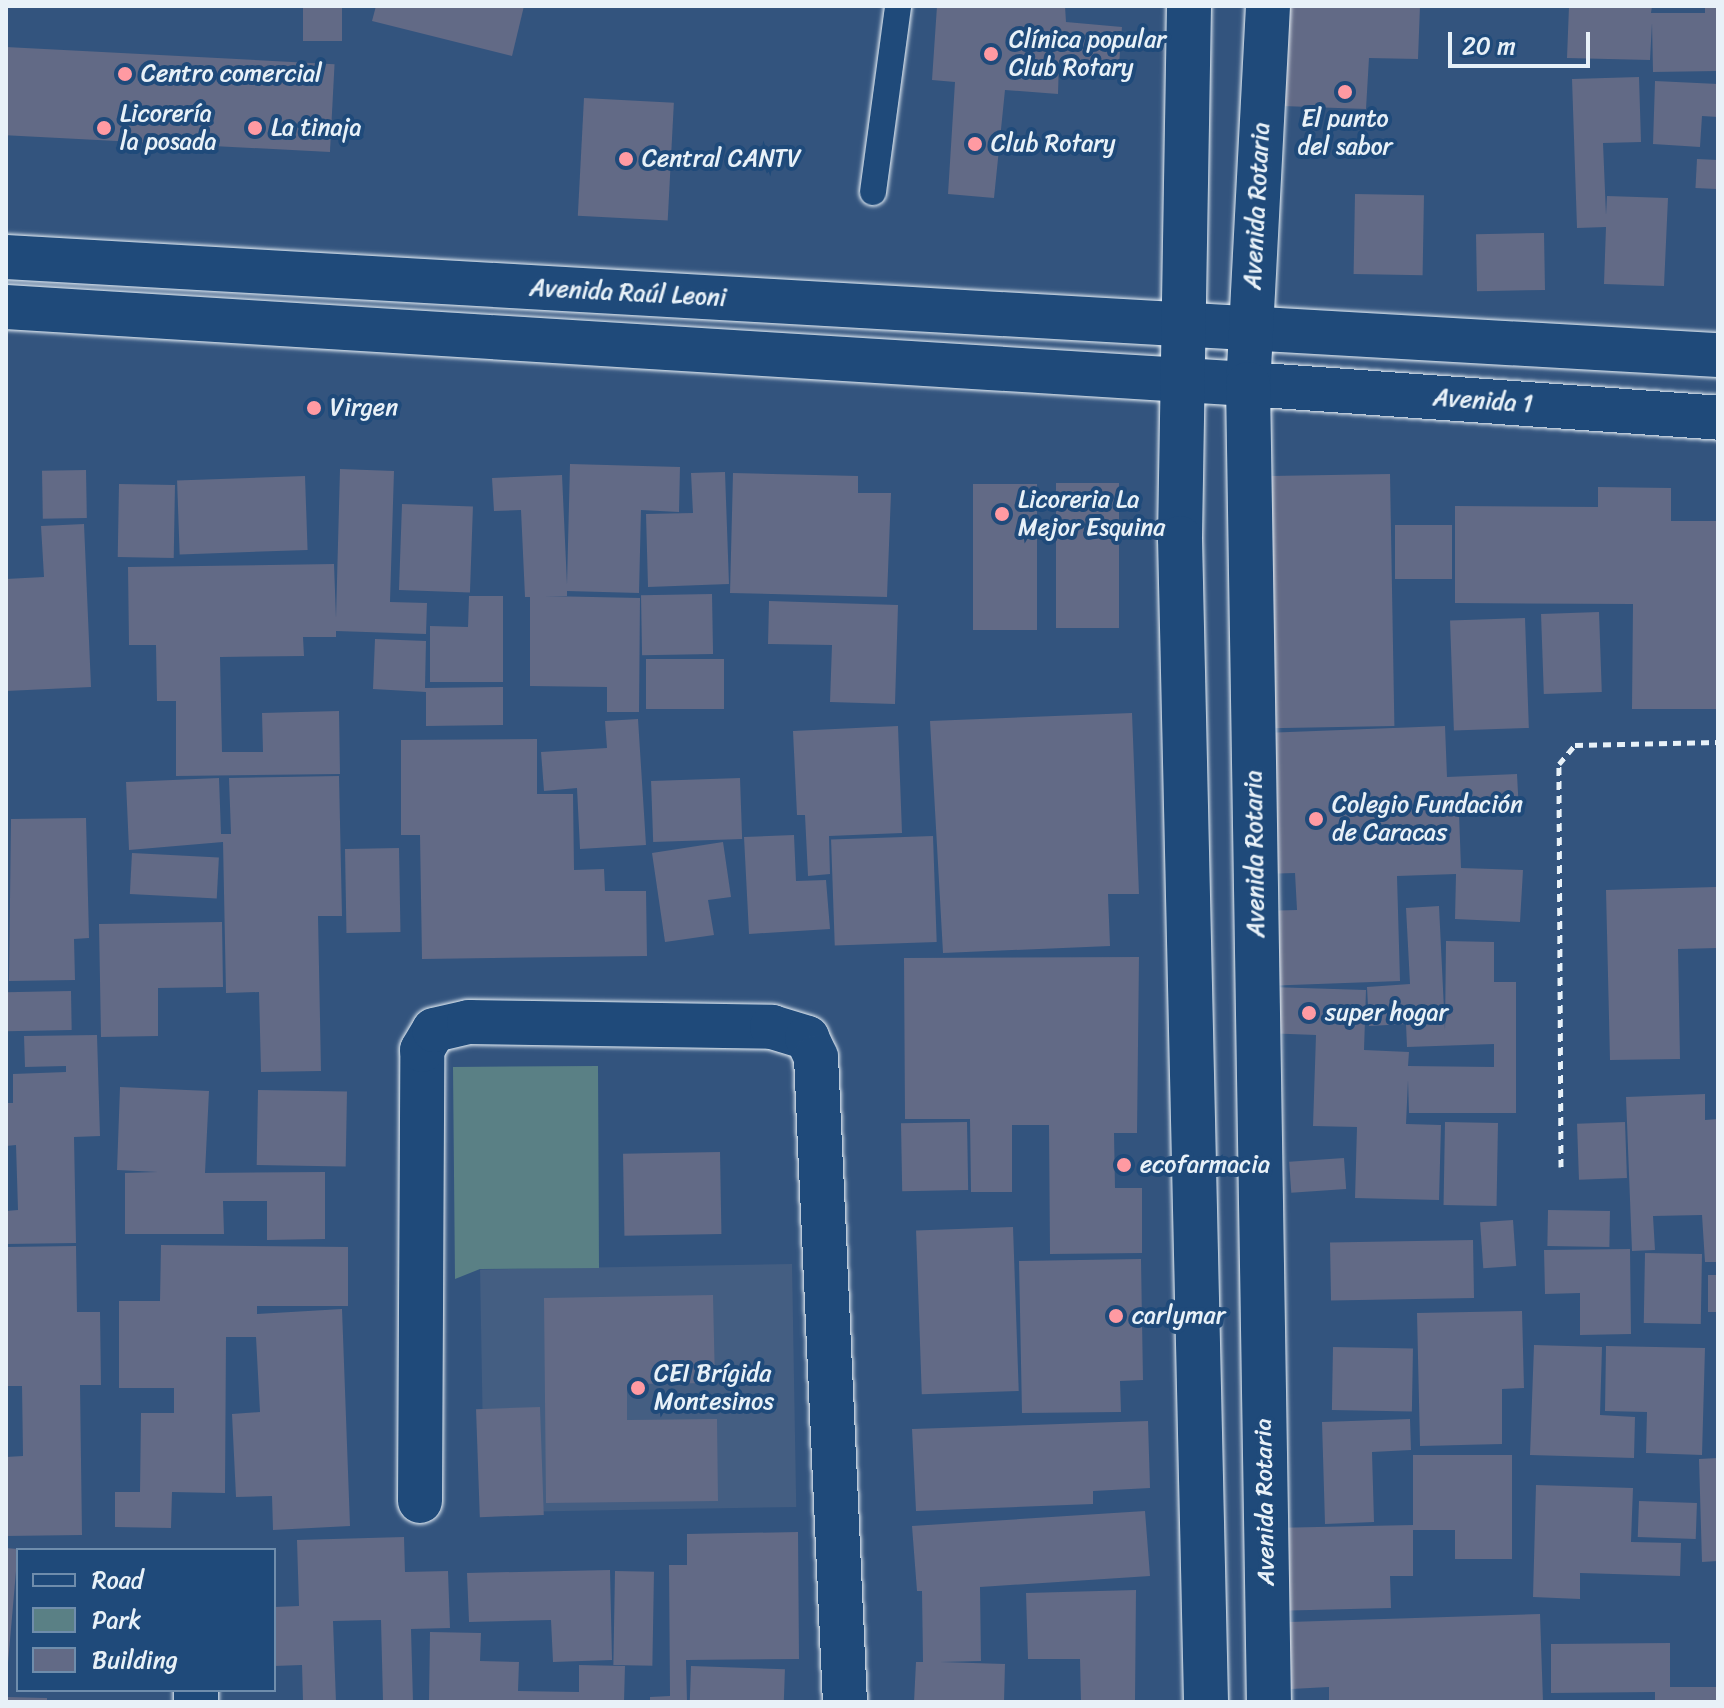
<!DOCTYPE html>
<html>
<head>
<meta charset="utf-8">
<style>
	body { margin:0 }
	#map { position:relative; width:1724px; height:1708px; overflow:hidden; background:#33547e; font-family:Sriracha,sans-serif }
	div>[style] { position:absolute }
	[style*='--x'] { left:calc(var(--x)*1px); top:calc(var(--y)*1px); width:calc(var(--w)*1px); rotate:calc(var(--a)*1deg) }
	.built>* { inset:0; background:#445e82; transform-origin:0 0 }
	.green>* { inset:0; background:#5a8085 }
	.building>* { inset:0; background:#626a86; transform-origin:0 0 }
	.path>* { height:5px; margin-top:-2.5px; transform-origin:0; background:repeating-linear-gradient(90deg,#e8f1f8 0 8px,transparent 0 14px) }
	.roads { filter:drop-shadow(0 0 2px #e8f1f8) drop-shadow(0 0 2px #e8f1f8) }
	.lane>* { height:26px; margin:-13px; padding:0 13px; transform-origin:13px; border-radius:13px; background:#1f4a7a }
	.street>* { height:44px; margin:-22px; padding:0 22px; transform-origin:22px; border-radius:22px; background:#1f4a7a }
	.secondary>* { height:44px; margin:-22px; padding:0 22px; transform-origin:22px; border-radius:22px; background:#1f4a7a }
	.dots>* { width:22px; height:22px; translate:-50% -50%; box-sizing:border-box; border:4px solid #1f4a7a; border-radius:50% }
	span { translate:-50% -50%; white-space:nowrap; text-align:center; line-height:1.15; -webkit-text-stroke:8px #1f4a7a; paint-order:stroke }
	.poi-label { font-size:24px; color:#e8f1f8 }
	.left { translate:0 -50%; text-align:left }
	.street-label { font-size:24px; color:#e8f1f8 }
	.frame { position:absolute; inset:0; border:8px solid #e8f1f8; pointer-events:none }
	.legend { position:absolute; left:16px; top:1548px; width:260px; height:144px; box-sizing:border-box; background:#1f4a7a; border:2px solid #6f8dac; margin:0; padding:10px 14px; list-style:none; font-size:24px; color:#e8f1f8 }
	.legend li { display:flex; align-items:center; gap:16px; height:40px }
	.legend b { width:40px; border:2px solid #6f8dac }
	.scale { position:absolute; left:1448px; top:32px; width:142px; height:36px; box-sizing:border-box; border:4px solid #e8f1f8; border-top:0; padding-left:10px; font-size:24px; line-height:28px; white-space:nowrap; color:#e8f1f8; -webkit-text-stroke:6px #1f4a7a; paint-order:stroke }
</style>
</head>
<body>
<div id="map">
	<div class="built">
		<div style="left:792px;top:1264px;width:243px;height:312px;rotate:89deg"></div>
	</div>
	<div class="green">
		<div style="clip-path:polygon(598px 1066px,599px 1268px,480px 1269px,455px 1279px,453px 1067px)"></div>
	</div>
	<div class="building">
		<div style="left:303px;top:6px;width:39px;height:35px"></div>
		<div style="clip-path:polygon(376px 6px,524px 6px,512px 56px,372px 21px)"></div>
		<div style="clip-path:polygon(937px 6px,1065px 6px,1066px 22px,1122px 27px,1119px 64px,1059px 60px,1058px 94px,1005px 90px,994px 198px,948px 194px,955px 82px,932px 80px)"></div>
		<div style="clip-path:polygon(1286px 6px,1420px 6px,1418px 59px,1369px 58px,1366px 109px,1282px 106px)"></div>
		<div style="clip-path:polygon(1569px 6px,1652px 6px,1651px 13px,1705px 13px,1705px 6px,1718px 6px,1718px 71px,1653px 72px,1652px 23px,1650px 60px,1567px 58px)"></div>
		<div style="left:6px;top:47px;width:329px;height:88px;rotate:3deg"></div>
		<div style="clip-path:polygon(1639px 77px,1641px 142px,1603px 143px,1606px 215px,1607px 196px,1668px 198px,1664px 286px,1604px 284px,1606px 227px,1577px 228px,1572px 79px)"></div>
		<div style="clip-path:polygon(1655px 81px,1718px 84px,1718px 117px,1702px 116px,1700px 147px,1653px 144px)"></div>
		<div style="left:584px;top:98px;width:90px;height:118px;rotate:3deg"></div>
		<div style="left:1697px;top:159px;width:21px;height:29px;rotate:3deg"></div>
		<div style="left:1355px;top:194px;width:69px;height:80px;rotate:1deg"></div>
		<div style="left:1544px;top:233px;width:57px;height:68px;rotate:89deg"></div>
		<div style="clip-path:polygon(570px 464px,680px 467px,679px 512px,641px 510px,639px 593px,567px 591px,567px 596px,545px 596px,640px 598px,639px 712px,607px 712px,607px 687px,530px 686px,530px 597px,525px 597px,521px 510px,494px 511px,492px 478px,562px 475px,567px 584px)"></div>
		<div style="clip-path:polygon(340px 469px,394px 471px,390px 602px,427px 603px,426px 634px,336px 631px,336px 637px,303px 637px,304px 656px,220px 657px,222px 752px,263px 752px,262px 713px,339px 711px,340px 774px,176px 776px,176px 701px,157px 701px,156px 645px,129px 645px,128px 567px,334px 564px,336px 618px)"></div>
		<div style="left:86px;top:470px;width:48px;height:44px;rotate:89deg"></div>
		<div style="clip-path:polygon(725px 472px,729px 584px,648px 587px,646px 514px,693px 513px,691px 473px)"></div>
		<div style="clip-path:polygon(733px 473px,858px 476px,858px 493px,891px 493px,887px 597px,730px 593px)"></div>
		<div style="left:1390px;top:474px;width:252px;height:132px;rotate:89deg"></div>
		<div style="left:305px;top:476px;width:74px;height:128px;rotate:88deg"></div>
		<div style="left:1056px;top:483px;width:63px;height:145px"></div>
		<div style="left:119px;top:484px;width:56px;height:73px;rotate:1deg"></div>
		<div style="left:973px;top:484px;width:64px;height:146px"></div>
		<div style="clip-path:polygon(1598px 487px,1671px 488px,1671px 521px,1718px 521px,1718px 709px,1632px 709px,1633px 604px,1455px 603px,1455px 506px,1598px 507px)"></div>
		<div style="left:402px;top:504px;width:71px;height:86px;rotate:2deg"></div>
		<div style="clip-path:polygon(84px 524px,91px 687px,6px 691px,6px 579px,44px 577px,41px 526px)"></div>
		<div style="left:1452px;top:525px;width:54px;height:57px;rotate:90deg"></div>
		<div style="left:712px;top:594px;width:60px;height:71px;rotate:89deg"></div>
		<div style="clip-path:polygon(469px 596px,503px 596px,503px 682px,430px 682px,430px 626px,468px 627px)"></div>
		<div style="clip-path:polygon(769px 601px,898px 605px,895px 704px,830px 702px,832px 645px,768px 644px)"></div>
		<div style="left:1599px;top:612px;width:80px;height:58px;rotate:88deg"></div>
		<div style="left:1525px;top:618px;width:110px;height:75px;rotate:88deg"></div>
		<div style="clip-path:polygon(375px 639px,426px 641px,425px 688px,503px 687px,503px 725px,426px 726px,426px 692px,373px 689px)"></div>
		<div style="left:724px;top:659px;width:50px;height:78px;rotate:90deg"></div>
		<div style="clip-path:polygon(1132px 713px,1139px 894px,1108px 894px,1110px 946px,943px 953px,930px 721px)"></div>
		<div style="clip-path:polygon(638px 719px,646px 845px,580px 849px,577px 788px,544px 791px,541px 752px,607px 748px,605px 721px)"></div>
		<div style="clip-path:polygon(898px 726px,902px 833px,829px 836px,830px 874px,808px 876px,805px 815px,797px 815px,793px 731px)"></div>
		<div style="clip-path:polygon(1445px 726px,1447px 777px,1517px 774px,1519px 812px,1459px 813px,1461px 868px,1523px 870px,1520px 922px,1455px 919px,1456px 874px,1397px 876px,1400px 981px,1262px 986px,1259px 911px,1297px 910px,1295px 873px,1266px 874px,1262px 733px)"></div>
		<div style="clip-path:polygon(537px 739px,537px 794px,573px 794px,574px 870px,604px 869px,605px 891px,646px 891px,647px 956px,422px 959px,420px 835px,401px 835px,401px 740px)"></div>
		<div style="clip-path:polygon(339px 776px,342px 916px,318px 916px,321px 1071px,261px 1072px,259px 992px,226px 993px,223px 842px,129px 850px,126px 782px,219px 778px,221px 834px,231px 834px,229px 778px)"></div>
		<div style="left:740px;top:778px;width:61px;height:89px;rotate:88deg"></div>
		<div style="clip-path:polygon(86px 818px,89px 938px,74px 939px,75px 980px,9px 981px,11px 819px)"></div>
		<div style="clip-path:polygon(794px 835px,796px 881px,826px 880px,830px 929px,749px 934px,744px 837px)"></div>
		<div style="left:933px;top:836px;width:106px;height:102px;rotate:88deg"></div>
		<div style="clip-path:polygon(723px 842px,731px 897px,708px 900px,714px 935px,665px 942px,652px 853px)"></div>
		<div style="left:399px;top:848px;width:84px;height:54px;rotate:89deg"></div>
		<div style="left:132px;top:853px;width:87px;height:41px;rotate:3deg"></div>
		<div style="clip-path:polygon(1716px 887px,1717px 948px,1678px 949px,1680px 1059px,1610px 1060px,1606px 890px)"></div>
		<div style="clip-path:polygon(1439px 906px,1445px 1030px,1446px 941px,1494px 942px,1494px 982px,1516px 982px,1516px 1113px,1409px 1113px,1408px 1080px,1406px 1124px,1441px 1125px,1439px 1200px,1355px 1198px,1357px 1127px,1313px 1126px,1316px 1035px,1266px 1033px,1268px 987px,1366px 990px,1364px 1050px,1409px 1052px,1408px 1066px,1494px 1067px,1494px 1044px,1407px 1047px,1406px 1024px,1369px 1026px,1367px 987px,1410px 984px,1406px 908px)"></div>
		<div style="clip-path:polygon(222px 922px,223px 987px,158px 988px,158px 1036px,101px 1037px,99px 924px)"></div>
		<div style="clip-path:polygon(1139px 957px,1137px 1133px,1114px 1133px,1115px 1188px,1142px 1188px,1142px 1253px,1050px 1254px,1049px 1125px,1012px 1125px,1012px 1192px,971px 1192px,970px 1119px,905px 1119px,904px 958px)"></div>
		<div style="left:71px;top:991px;width:39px;height:65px;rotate:89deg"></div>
		<div style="clip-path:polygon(97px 1035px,100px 1136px,74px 1137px,76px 1243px,6px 1244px,6px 1211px,18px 1210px,16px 1145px,6px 1146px,6px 1103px,13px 1103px,13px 1074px,66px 1072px,66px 1066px,25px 1067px,24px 1036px)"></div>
		<div style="clip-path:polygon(120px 1087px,209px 1091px,205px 1173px,325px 1172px,325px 1239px,267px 1240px,267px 1201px,223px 1201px,224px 1234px,125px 1234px,125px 1173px,158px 1172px,117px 1170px)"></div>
		<div style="left:258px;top:1090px;width:89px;height:75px;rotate:1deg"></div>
		<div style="clip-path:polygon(1705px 1094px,1705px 1120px,1718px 1119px,1718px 1262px,1705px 1262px,1702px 1215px,1653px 1216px,1655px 1250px,1632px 1251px,1626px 1097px)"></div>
		<div style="left:967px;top:1122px;width:68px;height:66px;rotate:89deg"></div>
		<div style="left:1445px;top:1122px;width:53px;height:83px;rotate:1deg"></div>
		<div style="left:1625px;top:1122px;width:56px;height:48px;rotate:88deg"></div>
		<div style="left:720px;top:1152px;width:82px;height:97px;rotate:89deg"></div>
		<div style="left:1344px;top:1158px;width:31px;height:55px;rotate:86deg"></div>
		<div style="left:1548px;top:1210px;width:62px;height:36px;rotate:1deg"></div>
		<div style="left:1513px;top:1220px;width:46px;height:33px;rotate:86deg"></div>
		<div style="left:1013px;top:1227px;width:164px;height:97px;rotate:88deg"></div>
		<div style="left:1473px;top:1240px;width:58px;height:143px;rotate:89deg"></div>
		<div style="clip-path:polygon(161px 1245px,348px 1247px,348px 1306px,257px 1306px,257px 1314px,342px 1309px,350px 1526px,273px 1530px,272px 1496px,236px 1497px,232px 1414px,260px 1412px,256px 1337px,226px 1337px,225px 1493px,172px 1492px,171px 1528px,115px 1527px,115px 1492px,140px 1492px,141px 1413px,174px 1413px,174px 1388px,119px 1388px,119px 1301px,160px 1301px)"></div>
		<div style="clip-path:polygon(76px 1246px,77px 1312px,100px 1312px,101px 1385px,80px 1385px,82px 1535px,6px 1536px,6px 1457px,23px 1456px,22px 1386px,6px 1386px,6px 1247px)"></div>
		<div style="clip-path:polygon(1630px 1249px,1631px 1334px,1580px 1335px,1580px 1293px,1545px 1294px,1544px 1250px)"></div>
		<div style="left:1645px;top:1253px;width:57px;height:70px;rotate:1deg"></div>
		<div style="clip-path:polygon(1141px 1259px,1143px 1380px,1120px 1381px,1121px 1412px,1022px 1413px,1019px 1261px)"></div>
		<div style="left:1708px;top:1275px;width:10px;height:37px"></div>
		<div style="clip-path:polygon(713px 1295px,715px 1383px,627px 1384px,627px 1420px,717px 1419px,718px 1501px,546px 1503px,544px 1298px)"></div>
		<div style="clip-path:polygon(1522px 1311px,1524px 1388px,1502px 1389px,1502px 1444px,1420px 1446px,1417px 1313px)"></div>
		<div style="clip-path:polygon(1534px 1345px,1602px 1347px,1600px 1415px,1635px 1417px,1634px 1458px,1530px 1455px)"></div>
		<div style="clip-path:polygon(1606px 1346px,1705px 1348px,1702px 1455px,1646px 1453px,1647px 1412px,1605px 1411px)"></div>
		<div style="left:1333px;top:1347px;width:80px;height:63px;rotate:1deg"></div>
		<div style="left:540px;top:1407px;width:108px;height:64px;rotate:88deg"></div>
		<div style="clip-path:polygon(1410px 1419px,1411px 1450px,1372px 1452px,1374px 1522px,1325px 1524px,1322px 1422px)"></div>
		<div style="clip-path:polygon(1148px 1421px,1150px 1488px,1093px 1491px,1093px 1504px,916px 1511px,912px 1429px)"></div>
		<div style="clip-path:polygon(1413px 1455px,1512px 1455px,1512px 1559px,1455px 1559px,1455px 1530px,1413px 1530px,1413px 1576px,1390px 1576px,1391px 1608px,1270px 1611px,1268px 1528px,1413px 1525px)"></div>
		<div style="clip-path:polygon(1718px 1458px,1718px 1561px,1702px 1562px,1699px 1459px)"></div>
		<div style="clip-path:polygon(1536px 1485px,1633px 1488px,1631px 1542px,1681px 1543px,1680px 1576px,1580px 1573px,1580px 1599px,1533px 1597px)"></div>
		<div style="left:1639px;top:1501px;width:58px;height:36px;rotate:2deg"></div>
		<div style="clip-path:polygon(1145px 1511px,1150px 1576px,980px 1587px,981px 1661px,940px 1662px,1005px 1664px,1004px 1702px,914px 1702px,916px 1662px,923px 1662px,922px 1591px,917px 1591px,912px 1526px)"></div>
		<div style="clip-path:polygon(798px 1532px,799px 1659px,686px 1660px,687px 1702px,650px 1702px,650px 1697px,670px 1696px,669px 1565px,687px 1565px,687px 1534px)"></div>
		<div style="clip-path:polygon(404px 1537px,405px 1572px,448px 1571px,450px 1628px,411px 1629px,413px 1702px,383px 1702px,381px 1620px,333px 1621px,336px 1702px,303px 1702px,302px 1665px,274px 1666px,274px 1607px,299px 1606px,297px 1540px)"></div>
		<div style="left:6px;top:1548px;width:12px;height:115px;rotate:5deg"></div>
		<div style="clip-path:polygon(610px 1570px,612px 1660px,553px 1662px,551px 1620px,469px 1622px,467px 1573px)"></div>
		<div style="left:615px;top:1571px;width:39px;height:94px;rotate:1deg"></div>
		<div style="clip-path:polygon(1136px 1590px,1135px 1702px,1081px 1702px,1080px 1659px,1028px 1659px,1026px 1593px)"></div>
		<div style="clip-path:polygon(1540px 1614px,1543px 1702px,1329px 1702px,1329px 1687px,1291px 1689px,1289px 1622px)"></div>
		<div style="clip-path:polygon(430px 1632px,481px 1633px,480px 1661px,519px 1662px,518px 1691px,579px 1692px,579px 1665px,625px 1666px,624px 1702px,429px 1702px)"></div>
		<div style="clip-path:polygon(1670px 1643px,1670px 1687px,1718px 1687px,1718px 1702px,1655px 1702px,1655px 1692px,1551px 1693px,1551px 1644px)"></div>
		<div style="left:691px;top:1666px;width:94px;height:36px;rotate:2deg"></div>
		<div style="clip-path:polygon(6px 1697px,47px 1698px,47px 1702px,6px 1702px)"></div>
	</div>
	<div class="path">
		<div style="--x:1561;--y:1167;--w:403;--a:-90.3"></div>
		<div style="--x:1559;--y:764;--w:25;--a:-50"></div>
		<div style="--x:1575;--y:745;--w:143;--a:-1.2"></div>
	</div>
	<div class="roads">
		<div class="lane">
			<div style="--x:873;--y:192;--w:188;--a:-82.3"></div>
		</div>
		<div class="street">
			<div style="--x:6;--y:257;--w:1715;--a:3.28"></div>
			<div style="--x:6;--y:307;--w:1244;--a:3.55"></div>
			<div style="--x:1248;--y:384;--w:471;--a:4.1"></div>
			<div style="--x:420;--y:1501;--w:451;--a:-89.7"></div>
			<div style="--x:422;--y:1050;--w:23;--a:-59"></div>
			<div style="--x:434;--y:1030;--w:36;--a:-13"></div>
			<div style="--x:469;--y:1022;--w:303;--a:0.9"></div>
			<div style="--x:772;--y:1027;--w:37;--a:17"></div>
			<div style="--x:807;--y:1038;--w:21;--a:65"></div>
			<div style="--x:816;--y:1057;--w:646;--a:87.43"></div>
			<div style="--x:196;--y:1702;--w:12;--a:-90"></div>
		</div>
		<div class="secondary">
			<div style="--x:1189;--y:6;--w:532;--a:90.97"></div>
			<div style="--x:1180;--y:538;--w:1164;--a:88.72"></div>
			<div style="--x:1268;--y:6;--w:379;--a:93"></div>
			<div style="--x:1248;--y:384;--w:1318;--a:89.09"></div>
		</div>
	</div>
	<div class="dots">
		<div style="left:991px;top:54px;background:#ff9aa2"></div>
		<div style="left:125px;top:74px;background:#ff9aa2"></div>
		<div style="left:1345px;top:92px;background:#ff9aa2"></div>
		<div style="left:104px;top:128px;background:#ff9aa2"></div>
		<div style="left:255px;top:128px;background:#ff9aa2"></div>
		<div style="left:975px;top:144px;background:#ff9aa2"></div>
		<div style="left:626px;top:159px;background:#ff9aa2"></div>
		<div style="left:314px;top:408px;background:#ff9aa2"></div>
		<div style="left:1002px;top:514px;background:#ff9aa2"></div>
		<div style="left:1316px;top:819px;background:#ff9aa2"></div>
		<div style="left:1309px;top:1013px;background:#ff9aa2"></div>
		<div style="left:1124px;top:1165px;background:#ff9aa2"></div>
		<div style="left:1116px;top:1316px;background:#ff9aa2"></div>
		<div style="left:638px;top:1388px;background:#ff9aa2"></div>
	</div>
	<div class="poi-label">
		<span class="left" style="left:1009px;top:54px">Clínica popular<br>Club Rotary</span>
		<span class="left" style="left:141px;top:74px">Centro comercial</span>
		<span class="left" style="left:120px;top:128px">Licorería<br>la posada</span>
		<span style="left:1345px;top:133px">El punto<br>del sabor</span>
		<span class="left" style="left:271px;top:128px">La tinaja</span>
		<span class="left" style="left:991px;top:144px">Club Rotary</span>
		<span class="left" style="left:642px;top:159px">Central CANTV</span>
		<span class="left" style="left:330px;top:408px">Virgen</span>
		<span class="left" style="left:1018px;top:514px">Licoreria La<br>Mejor Esquina</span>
		<span class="left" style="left:1332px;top:819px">Colegio Fundación<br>de Caracas</span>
		<span class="left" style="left:1325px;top:1013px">super hogar</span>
		<span class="left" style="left:1140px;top:1165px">ecofarmacia</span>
		<span class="left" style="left:1132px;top:1316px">carlymar</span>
		<span class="left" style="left:654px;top:1388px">CEI Brígida<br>Montesinos</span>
	</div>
	<div class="street-label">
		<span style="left:1257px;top:206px;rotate:-87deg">Avenida Rotaria</span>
		<span style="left:628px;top:293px;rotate:3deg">Avenida Raúl Leoni</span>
		<span style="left:1483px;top:401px;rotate:4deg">Avenida 1</span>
		<span style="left:1255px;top:854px;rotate:-91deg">Avenida Rotaria</span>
		<span style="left:1265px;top:1502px;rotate:-91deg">Avenida Rotaria</span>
	</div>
	<div class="frame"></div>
	<ul class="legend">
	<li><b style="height:10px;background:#1f4a7a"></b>Road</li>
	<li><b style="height:22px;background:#5a8085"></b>Park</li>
	<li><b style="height:22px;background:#626a86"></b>Building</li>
	</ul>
	<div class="scale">20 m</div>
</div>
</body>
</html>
